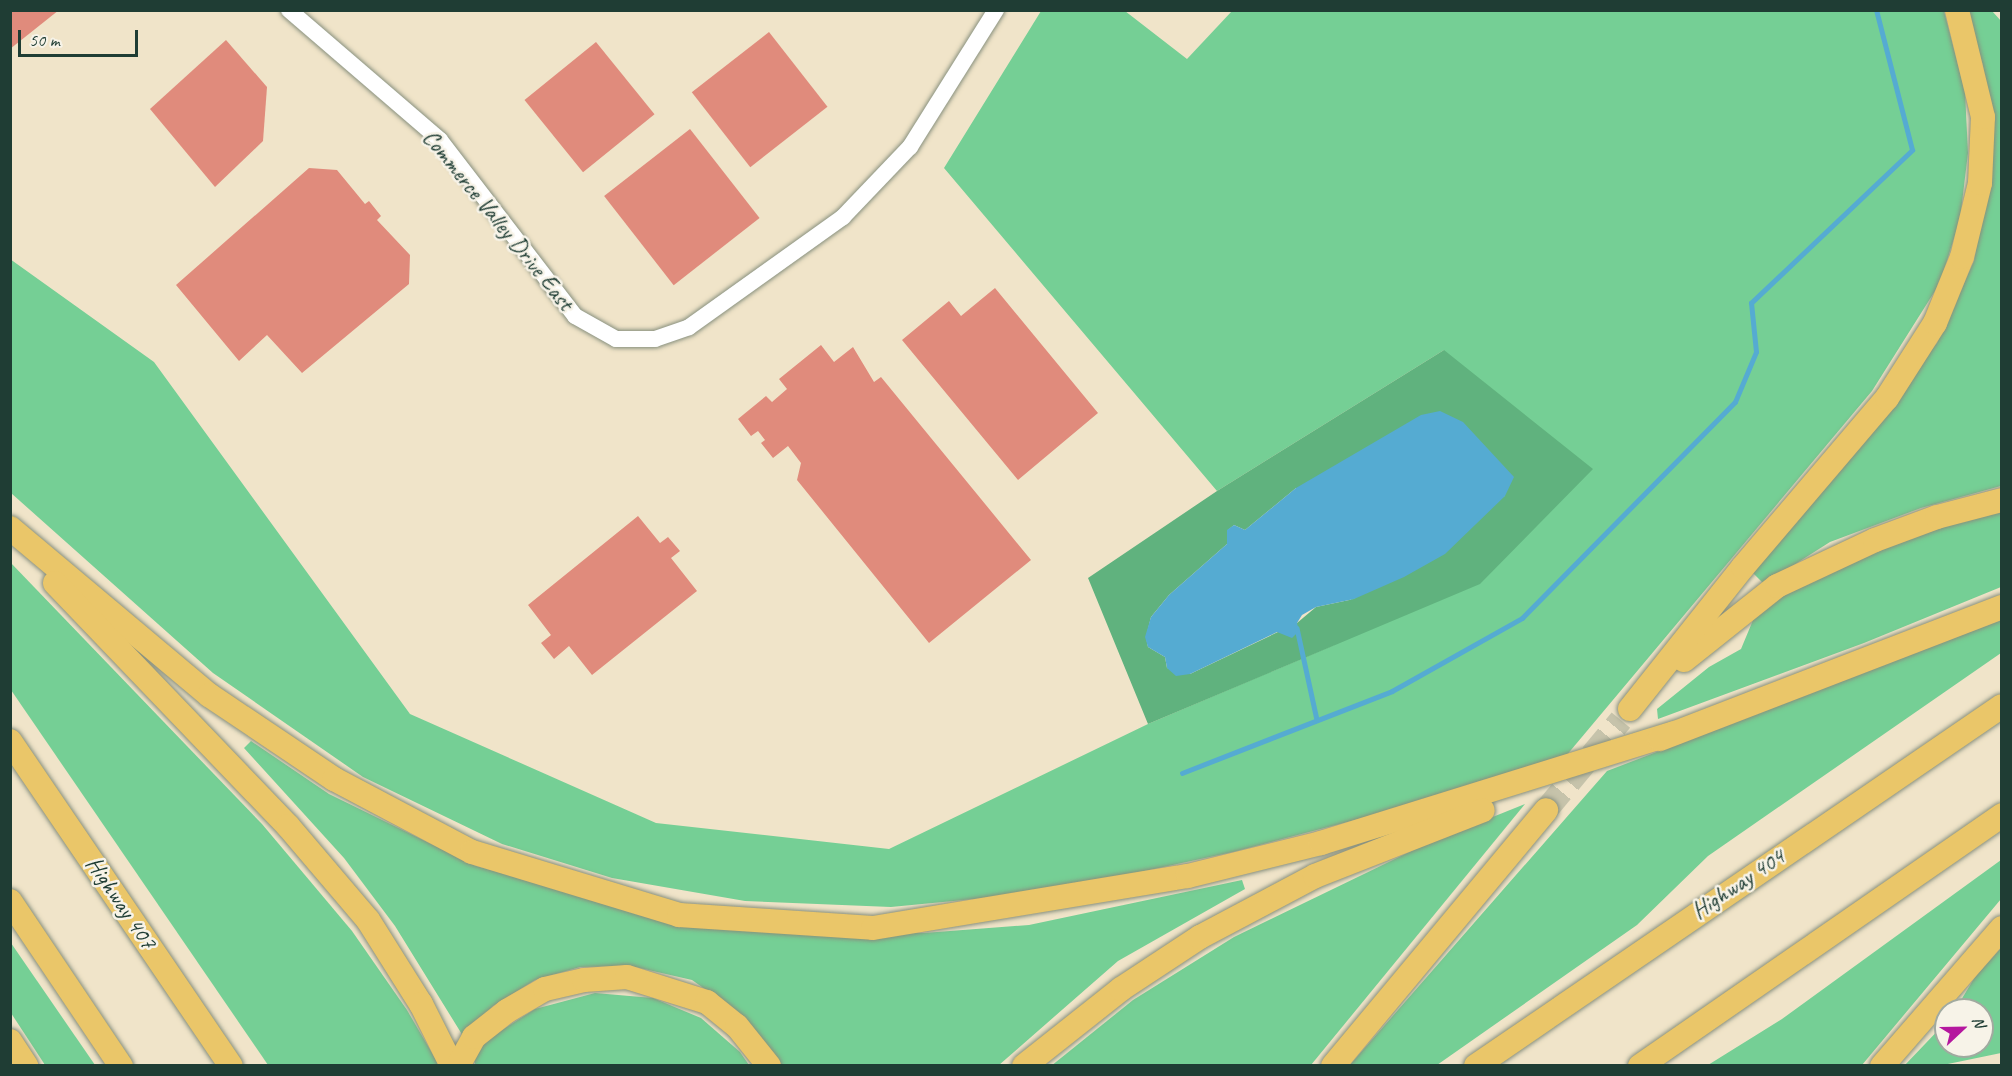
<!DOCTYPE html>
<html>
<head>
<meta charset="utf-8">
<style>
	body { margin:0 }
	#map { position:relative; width:2012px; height:1076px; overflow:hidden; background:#f0e4c9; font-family:Caveat,sans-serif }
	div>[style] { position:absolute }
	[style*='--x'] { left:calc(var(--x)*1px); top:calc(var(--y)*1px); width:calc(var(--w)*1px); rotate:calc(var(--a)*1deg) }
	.green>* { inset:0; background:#75cf95 }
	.forest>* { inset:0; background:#60b27e }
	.water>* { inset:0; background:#55abd2 }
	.stream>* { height:4.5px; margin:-2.25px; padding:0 2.25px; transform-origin:2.25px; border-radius:2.25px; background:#55abd2 }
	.building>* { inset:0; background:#e08b7c; transform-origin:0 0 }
	.highway-tunnel>* { height:24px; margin-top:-12px; transform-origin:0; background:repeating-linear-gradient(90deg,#c6c3ab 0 24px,transparent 0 36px) }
	.roads { filter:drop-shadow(0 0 2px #88907e) drop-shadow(0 0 2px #88907e) }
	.minor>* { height:16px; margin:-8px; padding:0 8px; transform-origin:8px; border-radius:8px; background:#fff }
	.highway>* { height:24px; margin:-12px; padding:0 12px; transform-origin:12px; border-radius:12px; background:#eac669 }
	span { translate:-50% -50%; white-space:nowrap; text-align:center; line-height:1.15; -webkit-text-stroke:5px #f7f3e8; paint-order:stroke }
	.street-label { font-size:24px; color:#1f3d34 }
	.frame { position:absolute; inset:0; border:12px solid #1f3d34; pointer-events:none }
	.north { position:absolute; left:1934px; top:998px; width:60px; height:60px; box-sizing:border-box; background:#f7f3e8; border:2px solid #a1aaa0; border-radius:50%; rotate:68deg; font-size:16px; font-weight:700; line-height:24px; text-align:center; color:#1f3d34 }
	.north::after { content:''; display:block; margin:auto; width:21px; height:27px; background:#b5179e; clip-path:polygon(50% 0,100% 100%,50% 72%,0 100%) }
	.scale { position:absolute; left:18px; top:30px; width:120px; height:27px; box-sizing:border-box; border:3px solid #1f3d34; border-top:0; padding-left:8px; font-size:18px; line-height:21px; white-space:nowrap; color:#1f3d34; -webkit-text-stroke:4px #f7f3e8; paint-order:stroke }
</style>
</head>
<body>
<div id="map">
	<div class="green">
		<div style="clip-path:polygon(1041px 11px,1125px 11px,1187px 59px,1232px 11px,1944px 11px,1965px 92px,1968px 153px,1960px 219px,1940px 283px,1872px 391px,1566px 756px,1378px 814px,1233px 852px,1047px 892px,891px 907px,745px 901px,612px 878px,502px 844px,363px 777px,213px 673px,11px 493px,10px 259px,154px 362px,410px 714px,656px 823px,889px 849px,1148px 724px,1334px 645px,1444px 350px,1217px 491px,944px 168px)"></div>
		<div style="clip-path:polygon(1966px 11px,1992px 11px,2002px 22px,2001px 486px,1921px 508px,1830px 542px,1764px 584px,1752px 572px,1937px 343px,1974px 261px,1992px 160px,1983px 65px)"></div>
		<div style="clip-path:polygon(2001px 509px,2001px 587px,1864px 643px,1658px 719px,1657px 709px,1709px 667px,1741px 649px,1756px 613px,1825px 570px,1925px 530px)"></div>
		<div style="clip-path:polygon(10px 562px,262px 824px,352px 931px,407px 1010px,439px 1065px,268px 1065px,11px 690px)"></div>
		<div style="clip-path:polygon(2001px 620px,2001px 653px,1708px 856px,1637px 925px,1437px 1065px,1349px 1066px,1607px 771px)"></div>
		<div style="clip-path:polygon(251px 741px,329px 794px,476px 866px,660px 916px,773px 932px,924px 933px,1029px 925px,1242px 880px,1245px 889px,1118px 961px,999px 1065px,782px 1065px,742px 1015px,692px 980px,631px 966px,580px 967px,535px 980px,493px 1006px,463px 1036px,395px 926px,344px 858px,244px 748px)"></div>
		<div style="clip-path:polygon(1525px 804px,1311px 1065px,1051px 1066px,1133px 1000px,1234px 937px,1428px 843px)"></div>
		<div style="clip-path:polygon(2001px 860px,2001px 899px,1862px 1065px,1708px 1065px,1782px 1019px)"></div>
		<div style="clip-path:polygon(11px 943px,95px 1065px,45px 1065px,11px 1013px)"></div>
		<div style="clip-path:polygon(2001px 948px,2001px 1053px,1943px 1065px,1904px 1066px,1946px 1022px,1946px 1046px,1982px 1046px,1982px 1010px,1955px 1010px,1975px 977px)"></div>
		<div style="clip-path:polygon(595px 993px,653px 998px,701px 1018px,740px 1052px,749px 1065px,476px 1066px,473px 1058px,488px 1039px,535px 1009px)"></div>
	</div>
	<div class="forest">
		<div style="clip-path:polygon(evenodd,1444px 350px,1593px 469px,1480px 584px,1148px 724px,1088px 578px,1217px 491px,1444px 350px,1296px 488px,1505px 496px,1354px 599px,1316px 607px,1297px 623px,1190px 674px,1167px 668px,1165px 657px,1148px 647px,1146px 637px,1151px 617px,1169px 595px,1227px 544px,1228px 530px,1234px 525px,1245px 530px,1296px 488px)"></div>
	</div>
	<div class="water">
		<div style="clip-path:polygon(1440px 411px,1463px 422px,1514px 477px,1505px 496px,1445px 554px,1404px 577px,1354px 599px,1316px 607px,1302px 615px,1297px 623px,1299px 631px,1292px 638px,1277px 632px,1190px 674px,1176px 676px,1167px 668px,1165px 657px,1148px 647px,1145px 637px,1151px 617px,1169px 595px,1227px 544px,1227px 530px,1234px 525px,1245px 530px,1296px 488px,1421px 415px)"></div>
	</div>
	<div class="stream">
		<div style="--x:1297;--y:628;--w:94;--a:77.7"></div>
		<div style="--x:1182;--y:773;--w:225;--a:-21.3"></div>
		<div style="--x:1392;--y:691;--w:149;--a:-29.3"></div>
		<div style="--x:1522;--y:618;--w:303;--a:-45.4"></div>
		<div style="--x:1735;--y:402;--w:54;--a:-67.2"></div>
		<div style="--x:1756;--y:352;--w:49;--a:-95.8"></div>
		<div style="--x:1751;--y:303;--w:222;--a:-43.5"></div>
		<div style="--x:1912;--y:150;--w:145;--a:-104.4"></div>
	</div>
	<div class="building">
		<div style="clip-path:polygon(10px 10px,59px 10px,10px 49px)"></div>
		<div style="left:769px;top:32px;width:95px;height:98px;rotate:52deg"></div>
		<div style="clip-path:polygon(226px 40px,267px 87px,263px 141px,215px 187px,150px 109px)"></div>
		<div style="left:596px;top:42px;width:93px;height:92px;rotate:51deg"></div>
		<div style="left:690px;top:129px;width:113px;height:109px;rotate:52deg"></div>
		<div style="clip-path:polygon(309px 168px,337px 170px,365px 204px,369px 201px,381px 216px,377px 220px,410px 255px,409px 284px,302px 373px,267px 335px,239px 361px,176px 285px)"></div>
		<div style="clip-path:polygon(995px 288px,1098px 413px,1018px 480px,902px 340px,949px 301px,961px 316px)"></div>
		<div style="clip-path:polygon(821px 345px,834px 362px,853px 347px,874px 382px,881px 377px,1031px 560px,929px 643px,797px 480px,801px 463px,788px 446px,773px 458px,761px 443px,765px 440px,758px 431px,751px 436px,738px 419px,766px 396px,772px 402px,787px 389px,779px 379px)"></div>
		<div style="clip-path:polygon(638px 516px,660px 543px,668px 537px,680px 551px,671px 558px,697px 591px,592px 675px,569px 646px,554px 659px,541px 643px,551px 635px,528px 605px)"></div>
	</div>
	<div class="highway-tunnel">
		<div style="--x:1546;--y:810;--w:117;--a:-50.2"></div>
	</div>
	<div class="roads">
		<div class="minor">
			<div style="--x:289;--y:10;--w:199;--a:40.7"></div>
			<div style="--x:440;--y:140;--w:222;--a:52.5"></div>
			<div style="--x:575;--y:316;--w:47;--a:29.3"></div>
			<div style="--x:616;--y:339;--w:39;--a:0"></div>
			<div style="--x:655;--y:339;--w:36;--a:-19"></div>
			<div style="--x:689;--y:327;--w:189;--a:-35.5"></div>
			<div style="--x:843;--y:217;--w:97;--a:-46.3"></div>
			<div style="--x:910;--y:147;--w:162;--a:-57.9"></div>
		</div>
		<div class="highway">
			<div style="--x:10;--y:528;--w:260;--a:40"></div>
			<div style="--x:209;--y:695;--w:151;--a:33.9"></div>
			<div style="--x:334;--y:779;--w:156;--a:27.9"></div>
			<div style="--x:472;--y:852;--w:216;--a:16.9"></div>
			<div style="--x:679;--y:915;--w:194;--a:3.8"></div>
			<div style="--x:873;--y:928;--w:319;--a:-9.4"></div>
			<div style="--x:1188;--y:876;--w:137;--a:-13.9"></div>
			<div style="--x:1321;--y:843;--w:370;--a:-17.3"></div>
			<div style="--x:55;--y:583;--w:337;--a:46.2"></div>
			<div style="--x:288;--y:826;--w:123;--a:49.6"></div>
			<div style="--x:368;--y:920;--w:99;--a:57.8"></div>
			<div style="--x:421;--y:1004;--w:69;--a:63.4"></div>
			<div style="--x:1684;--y:660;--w:119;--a:-38.5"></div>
			<div style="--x:1777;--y:586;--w:108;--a:-25.1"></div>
			<div style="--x:1875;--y:540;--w:66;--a:-20.4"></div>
			<div style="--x:1937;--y:517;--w:67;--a:-14.7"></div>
			<div style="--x:1630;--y:709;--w:181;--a:-51.5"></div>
			<div style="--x:1743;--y:567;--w:222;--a:-49.6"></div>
			<div style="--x:1887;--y:398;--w:89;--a:-57.4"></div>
			<div style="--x:1935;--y:323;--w:71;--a:-67.8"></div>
			<div style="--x:1962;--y:257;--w:76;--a:-76.3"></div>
			<div style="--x:1980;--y:183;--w:66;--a:-87.4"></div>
			<div style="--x:1983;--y:117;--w:110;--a:-103.7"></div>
			<div style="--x:1660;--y:739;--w:367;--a:-21.1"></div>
			<div style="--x:10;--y:741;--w:393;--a:55.8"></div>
			<div style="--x:10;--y:901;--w:199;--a:56.1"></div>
			<div style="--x:10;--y:1041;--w:30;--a:57"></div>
			<div style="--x:458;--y:1066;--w:33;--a:-61"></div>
			<div style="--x:474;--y:1037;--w:42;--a:-38.2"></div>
			<div style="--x:507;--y:1011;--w:44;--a:-30.1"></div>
			<div style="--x:545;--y:989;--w:40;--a:-13"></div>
			<div style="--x:584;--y:980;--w:43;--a:-4"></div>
			<div style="--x:627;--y:977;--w:84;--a:17.4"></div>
			<div style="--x:707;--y:1002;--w:38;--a:39"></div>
			<div style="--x:737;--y:1026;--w:51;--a:51.3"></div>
			<div style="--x:1024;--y:1066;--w:124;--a:-38.4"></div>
			<div style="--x:1121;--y:989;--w:95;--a:-33.4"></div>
			<div style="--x:1200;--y:937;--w:130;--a:-27.9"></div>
			<div style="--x:1315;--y:876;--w:180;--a:-21.4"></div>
			<div style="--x:1333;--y:1066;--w:333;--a:-50.2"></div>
			<div style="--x:1476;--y:1066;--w:637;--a:-34.39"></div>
			<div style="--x:1640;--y:1066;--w:441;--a:-34.7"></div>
			<div style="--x:1882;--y:1066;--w:183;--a:-49"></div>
		</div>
	</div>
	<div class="street-label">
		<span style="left:498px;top:220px;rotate:51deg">Commerce Valley Drive East</span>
		<span style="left:1738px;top:884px;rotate:-34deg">Highway 404</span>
		<span style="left:121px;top:903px;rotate:56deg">Highway 407</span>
	</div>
	<div class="frame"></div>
	<div class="north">N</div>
	<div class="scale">50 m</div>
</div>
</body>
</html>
